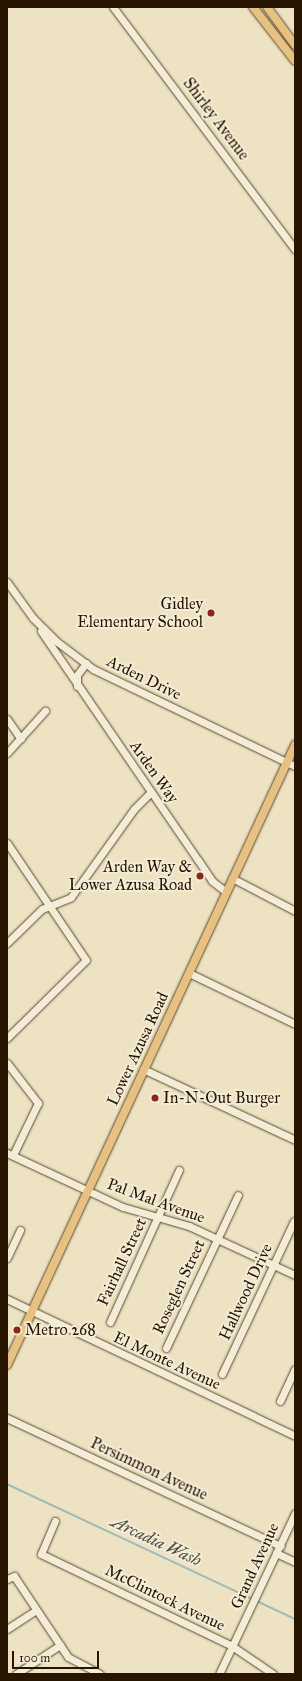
<!DOCTYPE html>
<html>
<head>
<meta charset="utf-8">
<style>
	body { margin:0 }
	#map { position:relative; width:302px; height:1681px; overflow:hidden; background:#ede2c1; font-family:"IM FELL Great Primer",serif }
	div>[style] { position:absolute }
	[style*='--x'] { left:calc(var(--x)*1px); top:calc(var(--y)*1px); width:calc(var(--w)*1px); rotate:calc(var(--a)*1deg) }
	.stream>* { height:1.5px; margin:-0.75px; padding:0 0.75px; transform-origin:0.75px; border-radius:0.75px; background:#9cbcbc }
	.roads { filter:drop-shadow(0 0 1px #594830) drop-shadow(0 0 1px #594830) }
	.minor>* { height:7px; margin:-3.5px; padding:0 3.5px; transform-origin:3.5px; border-radius:3.5px; background:#f3ecd7 }
	.major>* { height:8px; margin:-4px; padding:0 4px; transform-origin:4px; border-radius:4px; background:#e6c180 }
	.dots>* { width:11px; height:11px; translate:-50% -50%; box-sizing:border-box; border:2px solid #f3ecd7; border-radius:50% }
	span { translate:-50% -50%; white-space:nowrap; text-align:center; line-height:1.15; -webkit-text-stroke:4px #f3ecd7; paint-order:stroke }
	.street-label { font-size:16px; color:#281500 }
	.poi-label { font-size:16px; color:#281500 }
	.right { translate:-100% -50%; text-align:right }
	.left { translate:0 -50%; text-align:left }
	.water-label { font-size:17px; color:#514f42; font-style:italic }
	.frame { position:absolute; inset:0; border:8px solid #281500; pointer-events:none }
	.scale { position:absolute; left:12px; top:1651px; width:87px; height:18px; box-sizing:border-box; border:2px solid #281500; border-top:0; padding-left:5px; font-size:12px; line-height:14px; white-space:nowrap; color:#281500; -webkit-text-stroke:3px #f3ecd7; paint-order:stroke }
</style>
</head>
<body>
<div id="map">
	<div class="stream">
		<div style="--x:7;--y:1484;--w:271;--a:25.1"></div>
		<div style="--x:257;--y:1601;--w:42;--a:25.3"></div>
	</div>
	<div class="roads">
		<div class="minor">
			<div style="--x:113;--y:7;--w:303;--a:53.1"></div>
			<div style="--x:7;--y:582;--w:44;--a:54.2"></div>
			<div style="--x:33;--y:618;--w:33;--a:45"></div>
			<div style="--x:56;--y:641;--w:46;--a:37.1"></div>
			<div style="--x:93;--y:669;--w:224;--a:25.7"></div>
			<div style="--x:41;--y:631;--w:278;--a:55.6"></div>
			<div style="--x:198;--y:860;--w:25;--a:56"></div>
			<div style="--x:212;--y:881;--w:18;--a:38"></div>
			<div style="--x:77;--y:686;--w:11;--a:-90"></div>
			<div style="--x:77;--y:675;--w:15;--a:-53"></div>
			<div style="--x:7;--y:719;--w:24;--a:55"></div>
			<div style="--x:7;--y:753;--w:57;--a:-47.9"></div>
			<div style="--x:7;--y:843;--w:141;--a:56"></div>
			<div style="--x:86;--y:960;--w:111;--a:135.4"></div>
			<div style="--x:232;--y:878;--w:71;--a:27.6"></div>
			<div style="--x:7;--y:943;--w:49;--a:-44.2"></div>
			<div style="--x:42;--y:909;--w:31;--a:-22"></div>
			<div style="--x:71;--y:897;--w:108;--a:-54.4"></div>
			<div style="--x:134;--y:809;--w:24;--a:-45"></div>
			<div style="--x:189;--y:973;--w:118;--a:25.7"></div>
			<div style="--x:7;--y:1063;--w:51;--a:52.2"></div>
			<div style="--x:38;--y:1103;--w:58;--a:115.7"></div>
			<div style="--x:143;--y:1069;--w:168;--a:25"></div>
			<div style="--x:7;--y:1153;--w:128;--a:25"></div>
			<div style="--x:123;--y:1207;--w:69;--a:16.1"></div>
			<div style="--x:189;--y:1226;--w:117;--a:24.8"></div>
			<div style="--x:7;--y:1258;--w:31;--a:-65"></div>
			<div style="--x:7;--y:1299;--w:319;--a:25.4"></div>
			<div style="--x:110;--y:1322;--w:167;--a:-65.6"></div>
			<div style="--x:166;--y:1348;--w:169;--a:-64.8"></div>
			<div style="--x:222;--y:1374;--w:169;--a:-64.8"></div>
			<div style="--x:280;--y:1401;--w:35;--a:-65"></div>
			<div style="--x:7;--y:1418;--w:302;--a:25.1"></div>
			<div style="--x:55;--y:1521;--w:36;--a:113"></div>
			<div style="--x:41;--y:1554;--w:212;--a:25.7"></div>
			<div style="--x:232;--y:1646;--w:50;--a:34.3"></div>
			<div style="--x:276;--y:1553;--w:21;--a:25"></div>
			<div style="--x:7;--y:1579;--w:8;--a:-23"></div>
			<div style="--x:14;--y:1576;--w:97;--a:56.3"></div>
			<div style="--x:68;--y:1657;--w:36;--a:28"></div>
			<div style="--x:7;--y:1629;--w:35;--a:-33"></div>
			<div style="--x:16;--y:1674;--w:53;--a:-33.4"></div>
			<div style="--x:219;--y:1674;--w:178;--a:-64.7"></div>
		</div>
		<div class="major">
			<div style="--x:253;--y:7;--w:68;--a:52.1"></div>
			<div style="--x:267;--y:7;--w:47;--a:53.6"></div>
			<div style="--x:7;--y:1365;--w:684;--a:-65.08"></div>
		</div>
	</div>
	<div class="dots">
		<div style="left:211px;top:613px;background:#8f2418"></div>
		<div style="left:200px;top:876px;background:#8f2418"></div>
		<div style="left:155px;top:1098px;background:#8f2418"></div>
		<div style="left:17px;top:1330px;background:#8f2418"></div>
	</div>
	<div class="street-label">
		<span style="left:216px;top:119px;rotate:53deg">Shirley Avenue</span>
		<span style="left:144px;top:678px;rotate:26deg">Arden Drive</span>
		<span style="left:154px;top:772px;rotate:55deg">Arden Way</span>
		<span style="left:138px;top:1049px;rotate:-65deg">Lower Azusa Road</span>
		<span style="left:156px;top:1201px;rotate:20deg">Pal Mal Avenue</span>
		<span style="left:122px;top:1262px;rotate:-65deg">Fairhall Street</span>
		<span style="left:179px;top:1287px;rotate:-65deg">Roseglen Street</span>
		<span style="left:246px;top:1292px;rotate:-65deg">Hallwood Drive</span>
		<span style="left:167px;top:1361px;rotate:25deg">El Monte Avenue</span>
		<span style="left:149px;top:1469px;rotate:25deg">Persimmon Avenue</span>
		<span style="left:255px;top:1566px;rotate:-65deg">Grand Avenue</span>
		<span style="left:165px;top:1598px;rotate:26deg">McClintock Avenue</span>
	</div>
	<div class="poi-label">
		<span class="right" style="left:203px;top:613px">Gidley<br>Elementary School</span>
		<span class="right" style="left:192px;top:876px">Arden Way &amp;<br>Lower Azusa Road</span>
		<span class="left" style="left:163px;top:1098px">In-N-Out Burger</span>
		<span class="left" style="left:25px;top:1330px">Metro 268</span>
	</div>
	<div class="water-label">
		<span style="left:156px;top:1541px;rotate:25deg">Arcadia Wash</span>
	</div>
	<div class="frame"></div>
	<div class="scale">100 m</div>
</div>
</body>
</html>
